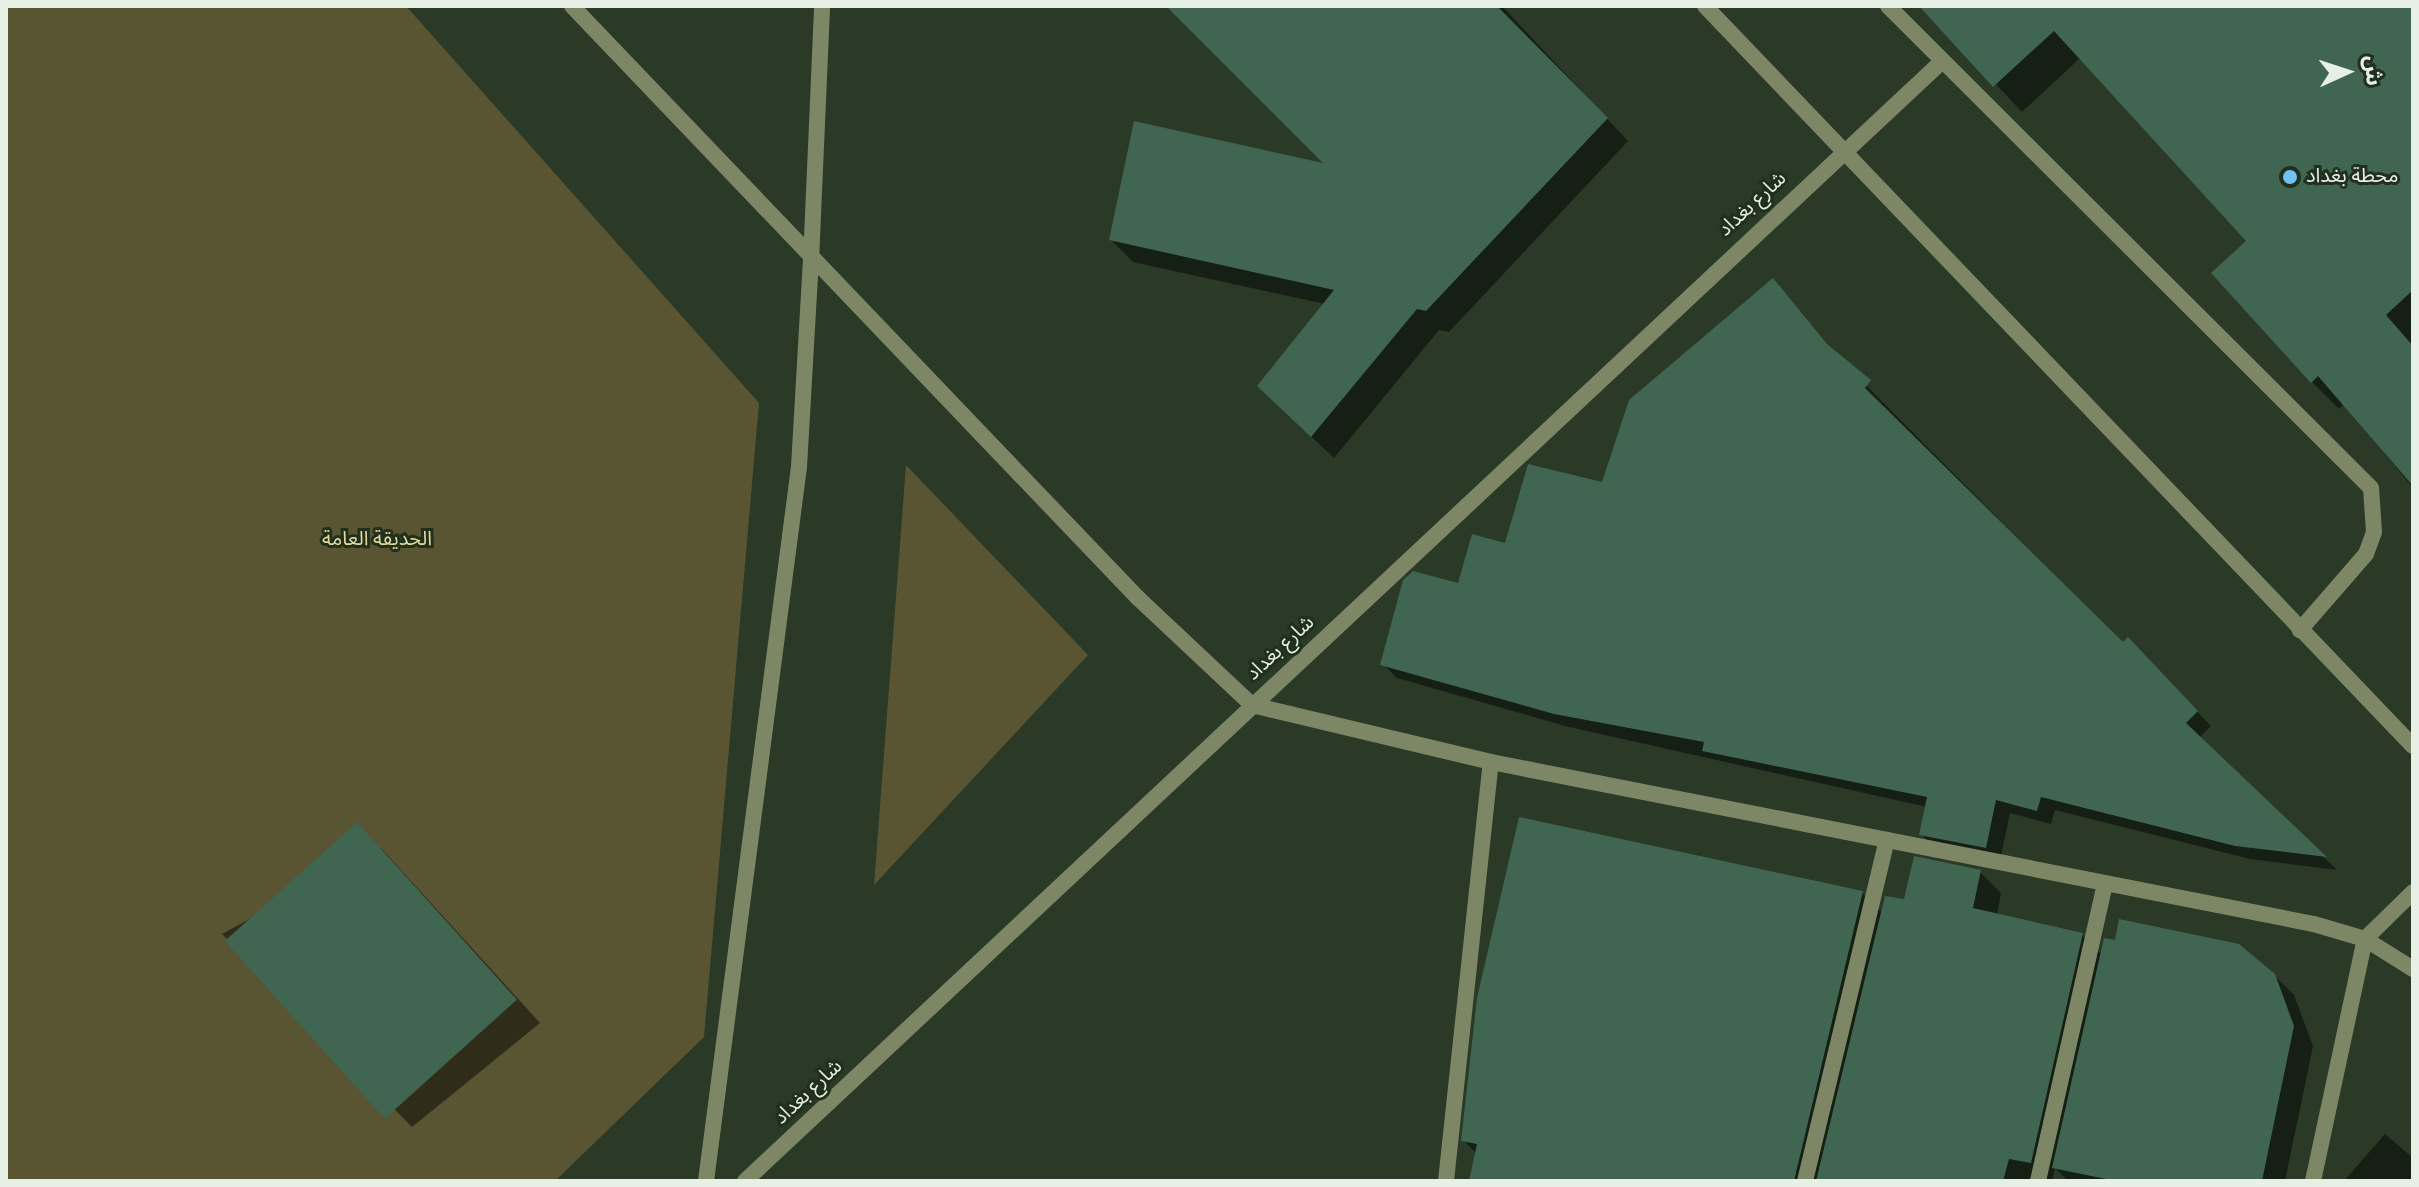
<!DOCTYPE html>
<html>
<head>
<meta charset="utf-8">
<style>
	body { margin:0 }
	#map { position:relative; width:2419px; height:1187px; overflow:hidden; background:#2a3a27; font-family:Overpass,"Noto Sans Arabic",sans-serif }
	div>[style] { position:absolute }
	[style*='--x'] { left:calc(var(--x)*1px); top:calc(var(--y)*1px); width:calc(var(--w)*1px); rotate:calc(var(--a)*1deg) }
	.green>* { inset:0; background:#595432 }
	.shadow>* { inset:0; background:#0007 }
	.building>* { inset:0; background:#406551; transform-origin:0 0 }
	.lane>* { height:16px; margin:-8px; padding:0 8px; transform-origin:8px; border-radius:8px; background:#7e8765 }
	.street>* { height:16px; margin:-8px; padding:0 8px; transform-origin:8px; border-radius:8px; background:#7e8765 }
	.dots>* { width:22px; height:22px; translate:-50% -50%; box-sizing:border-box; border:4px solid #20301d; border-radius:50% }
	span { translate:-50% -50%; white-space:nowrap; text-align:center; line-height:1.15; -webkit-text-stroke:6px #20301d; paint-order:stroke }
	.poi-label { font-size:20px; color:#e6f0e4 }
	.left { translate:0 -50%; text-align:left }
	.street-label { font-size:20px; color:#e6f0e4 }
	.park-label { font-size:20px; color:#e3d999 }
	.frame { position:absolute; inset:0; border:8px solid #e6f0e4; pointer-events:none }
	.north { position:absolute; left:2307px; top:32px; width:80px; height:80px; -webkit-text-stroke:6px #20301d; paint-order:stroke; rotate:87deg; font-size:22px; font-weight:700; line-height:32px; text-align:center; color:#e6f0e4 }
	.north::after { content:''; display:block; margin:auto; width:28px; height:36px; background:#e6f0e4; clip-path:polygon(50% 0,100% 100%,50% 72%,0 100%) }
</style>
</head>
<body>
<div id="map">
	<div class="green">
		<div style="clip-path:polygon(6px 6px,406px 6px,759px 403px,704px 1037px,555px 1181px,6px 1181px)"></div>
		<div style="clip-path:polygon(906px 465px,1088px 655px,874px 885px)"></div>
	</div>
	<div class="shadow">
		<div style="clip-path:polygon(1175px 6px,1502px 6px,1628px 141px,1449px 332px,1439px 330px,1334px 458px,1281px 408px,1325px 304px,1133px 262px,1111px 240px,1329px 167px)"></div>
		<div style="clip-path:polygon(1922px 6px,2413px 6px,2413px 488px,2344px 404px,2339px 409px,2312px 382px,2248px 241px,2081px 57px,2022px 112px)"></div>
		<div style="clip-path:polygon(1833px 352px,2123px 644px,2142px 654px,2211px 726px,2199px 738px,2337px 870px,2250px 859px,2055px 810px,2051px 824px,2010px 813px,2000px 861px,1935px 848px,1921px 834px,1927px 807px,1569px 727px,1397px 678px,1383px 664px,1506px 546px)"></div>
		<div style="clip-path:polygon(381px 848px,540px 1023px,412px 1127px,222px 934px)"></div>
		<div style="clip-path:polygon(1980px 872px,2001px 893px,1997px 915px,2082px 935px,2102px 955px,2274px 975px,2294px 995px,2313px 1046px,2285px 1181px,2068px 1181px,2055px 1168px,2052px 1181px,1472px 1181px,1477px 1154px,1463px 1140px,1862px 893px,1883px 913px)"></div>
		<div style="clip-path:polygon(2385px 1134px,2413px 1158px,2413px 1181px,2344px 1181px)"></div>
	</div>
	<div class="building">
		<div style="clip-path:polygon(1166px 6px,1497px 6px,1608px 118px,1426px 311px,1417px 309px,1311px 437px,1257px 386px,1334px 290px,1109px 240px,1134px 121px,1323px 163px)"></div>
		<div style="clip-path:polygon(1919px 6px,2413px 6px,2413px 290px,2386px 315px,2413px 346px,2413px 486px,2318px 376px,2311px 383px,2211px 273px,2246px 241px,2054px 31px,1993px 87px)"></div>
		<div style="clip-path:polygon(1773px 278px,1827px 344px,1871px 380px,1865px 388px,2123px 642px,2128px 637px,2198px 711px,2186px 723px,2327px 857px,2235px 846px,2041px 797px,2037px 811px,1996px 800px,1986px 848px,1919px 835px,1927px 797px,1702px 751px,1704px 742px,1554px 714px,1380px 665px,1403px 580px,1413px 571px,1458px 583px,1472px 534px,1505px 543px,1528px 464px,1602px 482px,1629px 400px)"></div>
		<div style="clip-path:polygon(1519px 817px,1863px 891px,1794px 1181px,1469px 1181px,1477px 1144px,1461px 1141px,1477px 998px)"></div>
		<div style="left:357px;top:822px;width:239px;height:178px;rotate:48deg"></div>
		<div style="clip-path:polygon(1914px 856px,1981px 870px,1973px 908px,2083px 933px,2031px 1163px,2009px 1159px,2003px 1181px,1816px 1181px,1885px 896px,1904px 899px)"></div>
		<div style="clip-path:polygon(2119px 919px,2239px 944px,2275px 974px,2294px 1026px,2262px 1181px,2116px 1181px,2052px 1168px,2104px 938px,2115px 940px)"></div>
	</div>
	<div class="lane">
		<div style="--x:811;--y:261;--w:255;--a:-87.5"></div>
	</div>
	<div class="street">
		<div style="--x:572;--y:6;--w:819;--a:46.29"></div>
		<div style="--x:1138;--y:598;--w:156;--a:43.2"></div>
		<div style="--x:1252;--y:705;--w:246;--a:13.4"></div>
		<div style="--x:1491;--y:762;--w:839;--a:11.14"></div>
		<div style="--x:2314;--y:924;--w:53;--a:16.4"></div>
		<div style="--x:2365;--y:939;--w:57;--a:32"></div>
		<div style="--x:1705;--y:6;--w:1024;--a:46.27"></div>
		<div style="--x:1888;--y:6;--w:682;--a:44.94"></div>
		<div style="--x:2371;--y:488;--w:44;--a:86.1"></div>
		<div style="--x:2374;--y:532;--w:23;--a:110"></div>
		<div style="--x:2366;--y:554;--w:101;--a:131"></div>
		<div style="--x:706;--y:1181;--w:720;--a:-82.58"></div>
		<div style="--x:799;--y:467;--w:206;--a:-86.7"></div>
		<div style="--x:745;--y:1181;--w:1635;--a:-43.09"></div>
		<div style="--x:1446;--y:1181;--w:421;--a:-83.9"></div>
		<div style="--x:1805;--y:1181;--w:351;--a:-76.5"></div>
		<div style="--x:2038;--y:1181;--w:305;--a:-77.3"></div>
		<div style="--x:2313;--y:1181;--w:248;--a:-77.9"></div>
		<div style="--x:2365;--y:939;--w:67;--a:-44.4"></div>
	</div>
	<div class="dots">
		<div style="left:2290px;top:177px;background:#71c1f5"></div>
	</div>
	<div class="poi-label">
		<span class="left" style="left:2306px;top:177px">محطة بغداد</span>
	</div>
	<div class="street-label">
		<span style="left:1753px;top:205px;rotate:-43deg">شارع بغداد</span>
		<span style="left:1281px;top:649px;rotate:-43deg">شارع بغداد</span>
		<span style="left:809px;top:1093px;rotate:-43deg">شارع بغداد</span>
	</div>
	<div class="park-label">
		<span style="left:377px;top:540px">الحديقة العامة</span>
	</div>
	<div class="frame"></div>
	<div class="north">ش</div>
</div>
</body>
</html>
